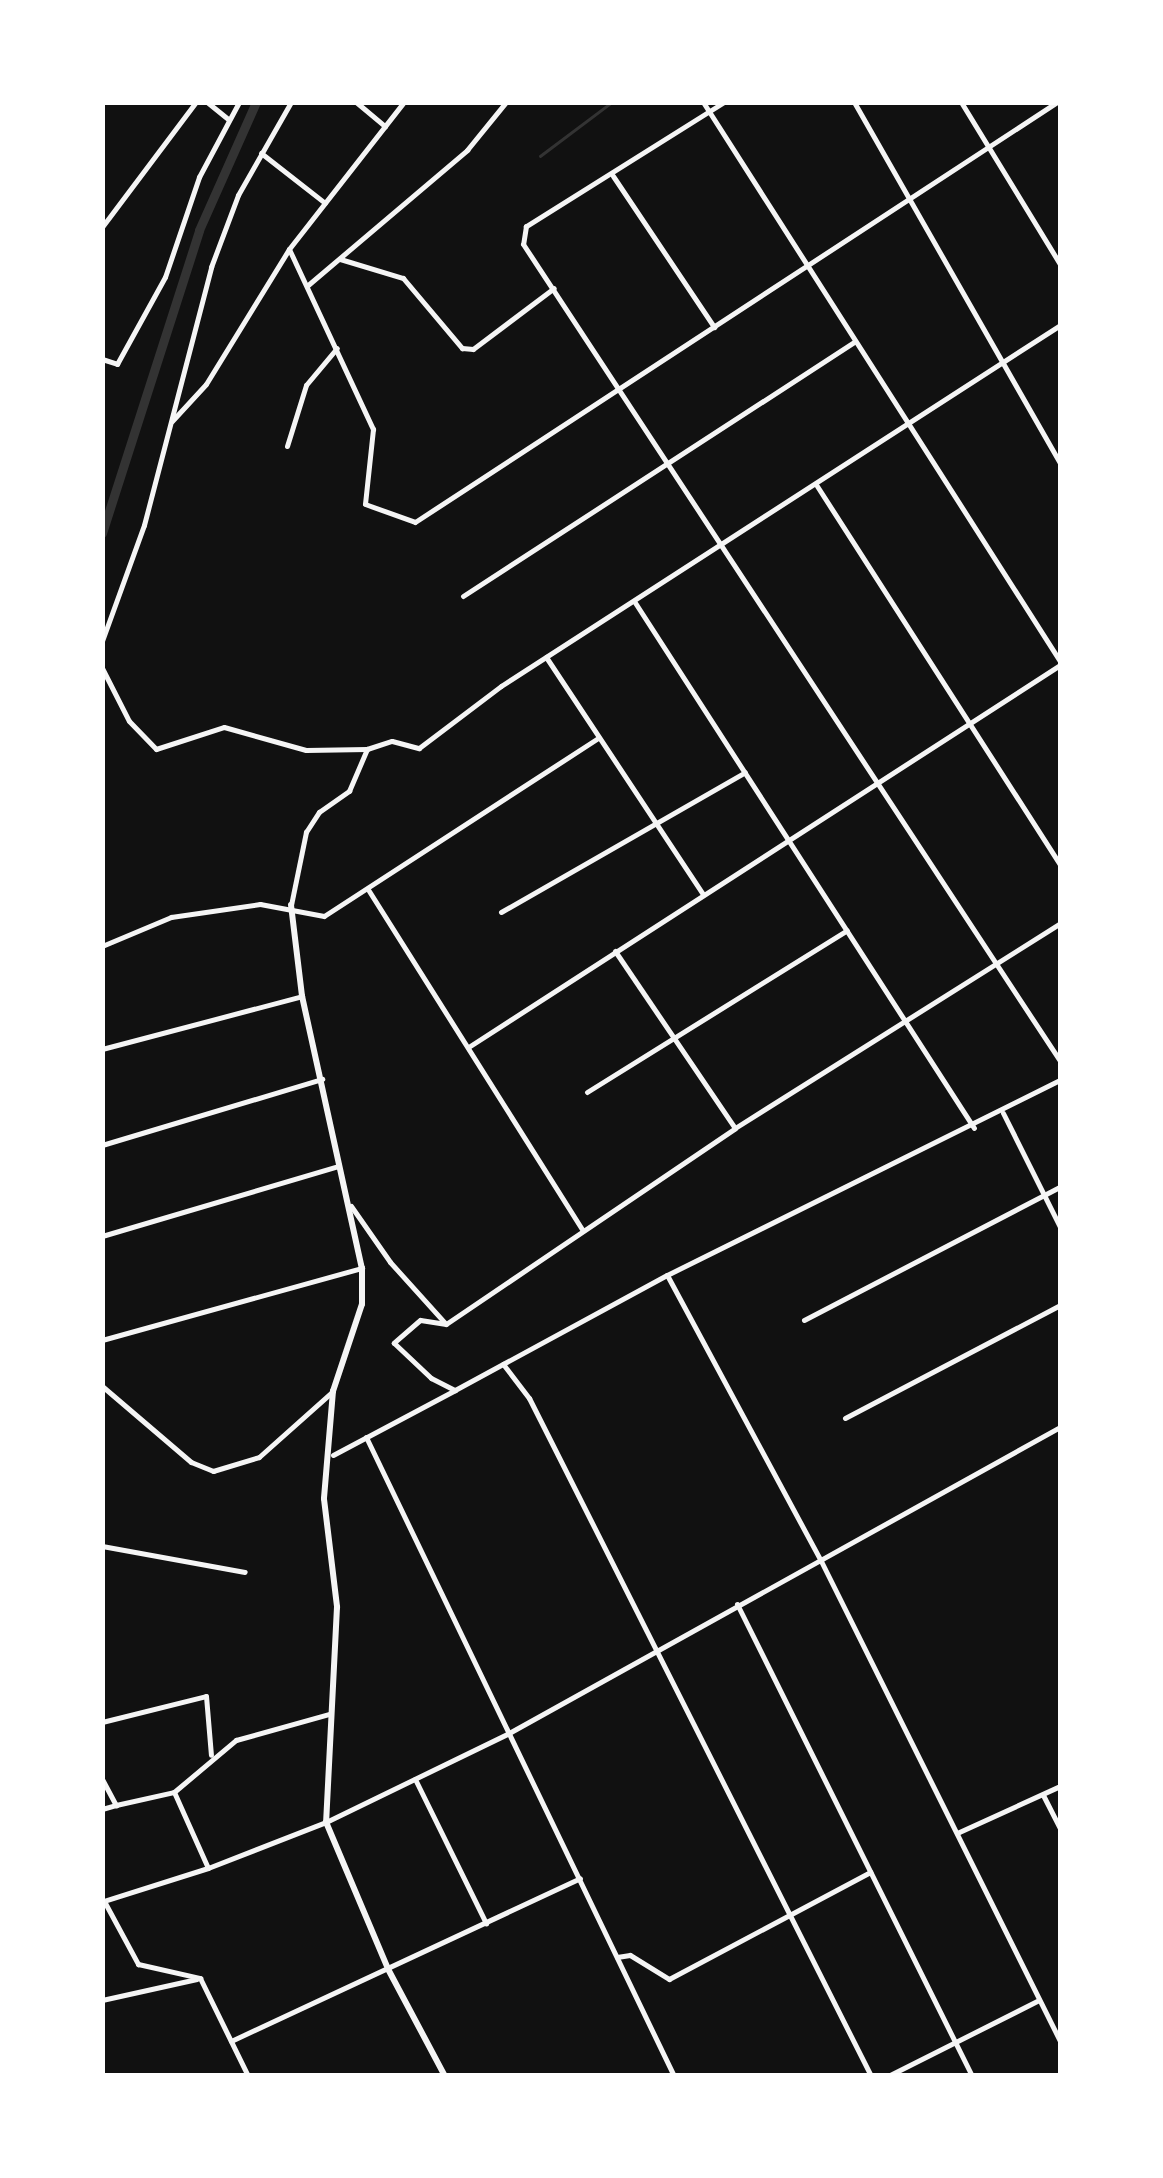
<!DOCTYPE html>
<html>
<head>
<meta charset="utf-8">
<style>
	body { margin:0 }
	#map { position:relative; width:1163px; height:2178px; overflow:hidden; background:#111; font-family:Bitter,serif }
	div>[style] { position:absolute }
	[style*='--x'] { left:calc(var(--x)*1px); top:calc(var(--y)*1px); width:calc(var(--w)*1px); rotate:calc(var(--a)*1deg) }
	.stream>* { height:2.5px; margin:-1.25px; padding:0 1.25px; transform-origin:1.25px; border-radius:1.25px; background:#333 }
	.canal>* { height:9px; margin:-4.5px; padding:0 4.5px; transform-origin:4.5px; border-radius:4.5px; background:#333 }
	.minor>* { height:5px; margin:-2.5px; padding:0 2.5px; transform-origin:2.5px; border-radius:2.5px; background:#f5f5f5 }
	.tertiary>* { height:5px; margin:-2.5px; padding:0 2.5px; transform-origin:2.5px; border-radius:2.5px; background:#f5f5f5 }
	.secondary>* { height:6px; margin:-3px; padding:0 3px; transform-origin:3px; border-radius:3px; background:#f5f5f5 }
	span { translate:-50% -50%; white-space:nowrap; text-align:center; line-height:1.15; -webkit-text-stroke:10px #fff; paint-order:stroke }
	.frame { position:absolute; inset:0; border:105px solid #fff; pointer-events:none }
</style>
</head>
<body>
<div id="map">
	<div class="stream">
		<div style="--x:540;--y:156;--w:90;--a:-36.9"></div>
	</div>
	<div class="canal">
		<div style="--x:102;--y:533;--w:318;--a:-72.2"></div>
		<div style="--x:199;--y:230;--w:140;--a:-66"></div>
	</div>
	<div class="minor">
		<div style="--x:207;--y:102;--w:27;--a:39"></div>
		<div style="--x:356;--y:102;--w:38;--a:40"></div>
		<div style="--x:724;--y:102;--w:234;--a:147.9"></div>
		<div style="--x:526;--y:226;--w:18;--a:99"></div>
		<div style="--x:523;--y:244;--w:978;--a:56.68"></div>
		<div style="--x:854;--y:102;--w:416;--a:60.3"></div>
		<div style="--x:961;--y:102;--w:190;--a:58.6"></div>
		<div style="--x:261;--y:153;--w:81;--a:38"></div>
		<div style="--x:613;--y:176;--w:182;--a:56.2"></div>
		<div style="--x:102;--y:227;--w:156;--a:-53.1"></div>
		<div style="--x:289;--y:249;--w:199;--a:65"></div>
		<div style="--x:373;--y:429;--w:75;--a:96.1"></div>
		<div style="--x:365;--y:504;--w:53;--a:19.8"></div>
		<div style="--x:415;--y:522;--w:767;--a:-33.19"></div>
		<div style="--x:340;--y:259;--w:66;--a:16.8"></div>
		<div style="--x:403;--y:278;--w:92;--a:49.9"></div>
		<div style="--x:462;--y:348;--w:11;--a:5"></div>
		<div style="--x:473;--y:349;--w:101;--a:-37"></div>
		<div style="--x:308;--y:285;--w:209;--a:-40.3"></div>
		<div style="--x:467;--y:150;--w:62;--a:-50.9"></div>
		<div style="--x:102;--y:359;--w:16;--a:18"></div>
		<div style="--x:117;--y:364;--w:99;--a:-61.1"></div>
		<div style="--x:165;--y:277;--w:106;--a:-71.2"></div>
		<div style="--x:199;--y:177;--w:85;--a:-61.9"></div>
		<div style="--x:172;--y:421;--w:50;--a:-47.4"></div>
		<div style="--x:206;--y:384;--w:158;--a:-58.4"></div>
		<div style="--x:289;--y:249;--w:187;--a:-52"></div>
		<div style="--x:287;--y:446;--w:64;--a:-72.7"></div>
		<div style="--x:306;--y:385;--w:48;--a:-50"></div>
		<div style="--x:817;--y:486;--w:449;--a:57.3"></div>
		<div style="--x:463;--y:596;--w:466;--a:-33"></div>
		<div style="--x:634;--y:601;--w:627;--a:57.17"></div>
		<div style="--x:102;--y:641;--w:123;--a:-70.1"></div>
		<div style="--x:144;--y:525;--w:267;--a:-75.4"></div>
		<div style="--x:211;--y:267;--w:77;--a:-69.4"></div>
		<div style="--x:238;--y:195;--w:107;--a:-60.3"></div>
		<div style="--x:546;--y:657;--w:284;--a:56.5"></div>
		<div style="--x:102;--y:668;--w:59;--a:63"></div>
		<div style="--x:129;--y:721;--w:39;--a:46"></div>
		<div style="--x:156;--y:749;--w:71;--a:-17.9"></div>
		<div style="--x:224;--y:727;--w:85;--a:15.7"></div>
		<div style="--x:306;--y:750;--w:61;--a:-0.9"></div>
		<div style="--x:367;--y:749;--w:26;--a:-18"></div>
		<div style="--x:392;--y:741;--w:28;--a:15"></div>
		<div style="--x:419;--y:748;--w:103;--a:-37.1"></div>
		<div style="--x:501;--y:686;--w:665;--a:-32.85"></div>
		<div style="--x:369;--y:891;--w:400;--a:57.8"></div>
		<div style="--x:291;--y:905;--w:75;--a:-78.4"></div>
		<div style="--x:306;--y:832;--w:24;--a:-57"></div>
		<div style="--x:319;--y:812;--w:37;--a:-35"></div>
		<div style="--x:349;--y:791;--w:46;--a:-66.8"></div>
		<div style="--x:501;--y:912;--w:281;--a:-29.8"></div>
		<div style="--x:102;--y:946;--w:75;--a:-22.8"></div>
		<div style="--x:171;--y:917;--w:90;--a:-8.3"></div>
		<div style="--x:260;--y:904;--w:65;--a:10.6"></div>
		<div style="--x:324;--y:916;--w:325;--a:-33"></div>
		<div style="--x:615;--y:951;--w:214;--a:55.9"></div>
		<div style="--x:470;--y:1046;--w:702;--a:-32.85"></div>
		<div style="--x:102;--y:1049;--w:207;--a:-14.8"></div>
		<div style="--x:587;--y:1092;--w:306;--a:-31.9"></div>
		<div style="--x:1003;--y:1113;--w:127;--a:63.4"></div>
		<div style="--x:102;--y:1145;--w:230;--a:-16.7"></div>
		<div style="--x:351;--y:1206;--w:68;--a:55.1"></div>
		<div style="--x:390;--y:1262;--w:81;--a:48"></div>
		<div style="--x:102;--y:1236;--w:247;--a:-16.5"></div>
		<div style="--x:667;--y:1275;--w:325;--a:61.7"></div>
		<div style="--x:821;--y:1561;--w:536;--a:63.53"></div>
		<div style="--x:102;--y:1310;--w:6;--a:90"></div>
		<div style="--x:804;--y:1320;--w:288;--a:-27.5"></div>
		<div style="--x:446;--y:1324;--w:26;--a:-171"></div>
		<div style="--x:420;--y:1320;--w:35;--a:139"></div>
		<div style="--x:394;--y:1343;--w:51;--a:43.4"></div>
		<div style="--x:431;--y:1378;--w:27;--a:27"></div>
		<div style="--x:455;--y:1390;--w:241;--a:-28.5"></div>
		<div style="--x:667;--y:1275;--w:439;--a:-26.4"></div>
		<div style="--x:446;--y:1324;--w:349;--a:-34.1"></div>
		<div style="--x:735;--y:1128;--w:384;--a:-32.2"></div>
		<div style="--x:102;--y:1340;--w:270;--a:-15.5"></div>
		<div style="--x:503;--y:1364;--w:43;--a:52.6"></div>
		<div style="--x:529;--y:1398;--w:759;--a:63.23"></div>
		<div style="--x:102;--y:1386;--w:117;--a:40.5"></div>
		<div style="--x:191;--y:1462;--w:24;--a:22"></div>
		<div style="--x:213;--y:1471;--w:48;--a:-16.9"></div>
		<div style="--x:259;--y:1457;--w:99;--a:-41.7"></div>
		<div style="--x:845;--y:1418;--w:243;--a:-27.7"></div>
		<div style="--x:366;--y:1437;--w:709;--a:64.27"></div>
		<div style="--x:333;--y:1455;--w:138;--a:-28"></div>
		<div style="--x:102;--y:1546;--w:145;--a:10.3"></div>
		<div style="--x:737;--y:1604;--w:527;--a:63.53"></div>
		<div style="--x:102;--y:1722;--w:107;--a:-14"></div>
		<div style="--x:206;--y:1696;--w:59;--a:85.2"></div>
		<div style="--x:102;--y:1779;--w:30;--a:62"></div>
		<div style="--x:116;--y:1805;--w:59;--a:-12.6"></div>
		<div style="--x:174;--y:1792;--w:83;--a:65.9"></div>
		<div style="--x:208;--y:1868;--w:109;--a:162.4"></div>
		<div style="--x:104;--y:1901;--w:72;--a:61.6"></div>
		<div style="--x:138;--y:1964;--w:64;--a:12.7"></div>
		<div style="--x:200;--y:1978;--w:109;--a:63.9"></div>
		<div style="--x:415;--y:1779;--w:161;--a:63.8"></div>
		<div style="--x:174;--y:1792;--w:81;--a:-40"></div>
		<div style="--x:236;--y:1740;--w:97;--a:-15.6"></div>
		<div style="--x:1043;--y:1795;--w:38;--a:63"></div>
		<div style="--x:102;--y:1809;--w:15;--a:-16"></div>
		<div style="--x:957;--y:1833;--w:113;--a:-24.5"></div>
		<div style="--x:208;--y:1868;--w:127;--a:-21.3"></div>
		<div style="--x:326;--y:1822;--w:203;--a:-25.9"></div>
		<div style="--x:509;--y:1733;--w:630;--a:-29.05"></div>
		<div style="--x:617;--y:1957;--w:13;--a:-9"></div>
		<div style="--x:630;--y:1955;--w:46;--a:31.6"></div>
		<div style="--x:669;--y:1979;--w:228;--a:-28"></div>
		<div style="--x:102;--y:2000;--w:97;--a:-12.5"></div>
		<div style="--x:231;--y:2041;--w:385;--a:-25"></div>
		<div style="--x:888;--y:2076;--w:169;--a:-26.7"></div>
	</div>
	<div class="tertiary">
		<div style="--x:703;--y:102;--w:663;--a:57.44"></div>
	</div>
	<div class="secondary">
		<div style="--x:291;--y:905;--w:92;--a:83.1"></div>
		<div style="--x:302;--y:996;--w:279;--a:77.6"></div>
		<div style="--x:362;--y:1268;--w:36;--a:90"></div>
		<div style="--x:362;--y:1304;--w:92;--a:108.4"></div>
		<div style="--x:333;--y:1391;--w:108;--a:94.8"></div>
		<div style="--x:324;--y:1499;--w:109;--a:83.1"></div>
		<div style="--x:337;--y:1607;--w:215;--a:92.9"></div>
		<div style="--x:326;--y:1822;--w:160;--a:67.1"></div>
		<div style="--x:388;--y:1969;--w:121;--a:62"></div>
	</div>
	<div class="frame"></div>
</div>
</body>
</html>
